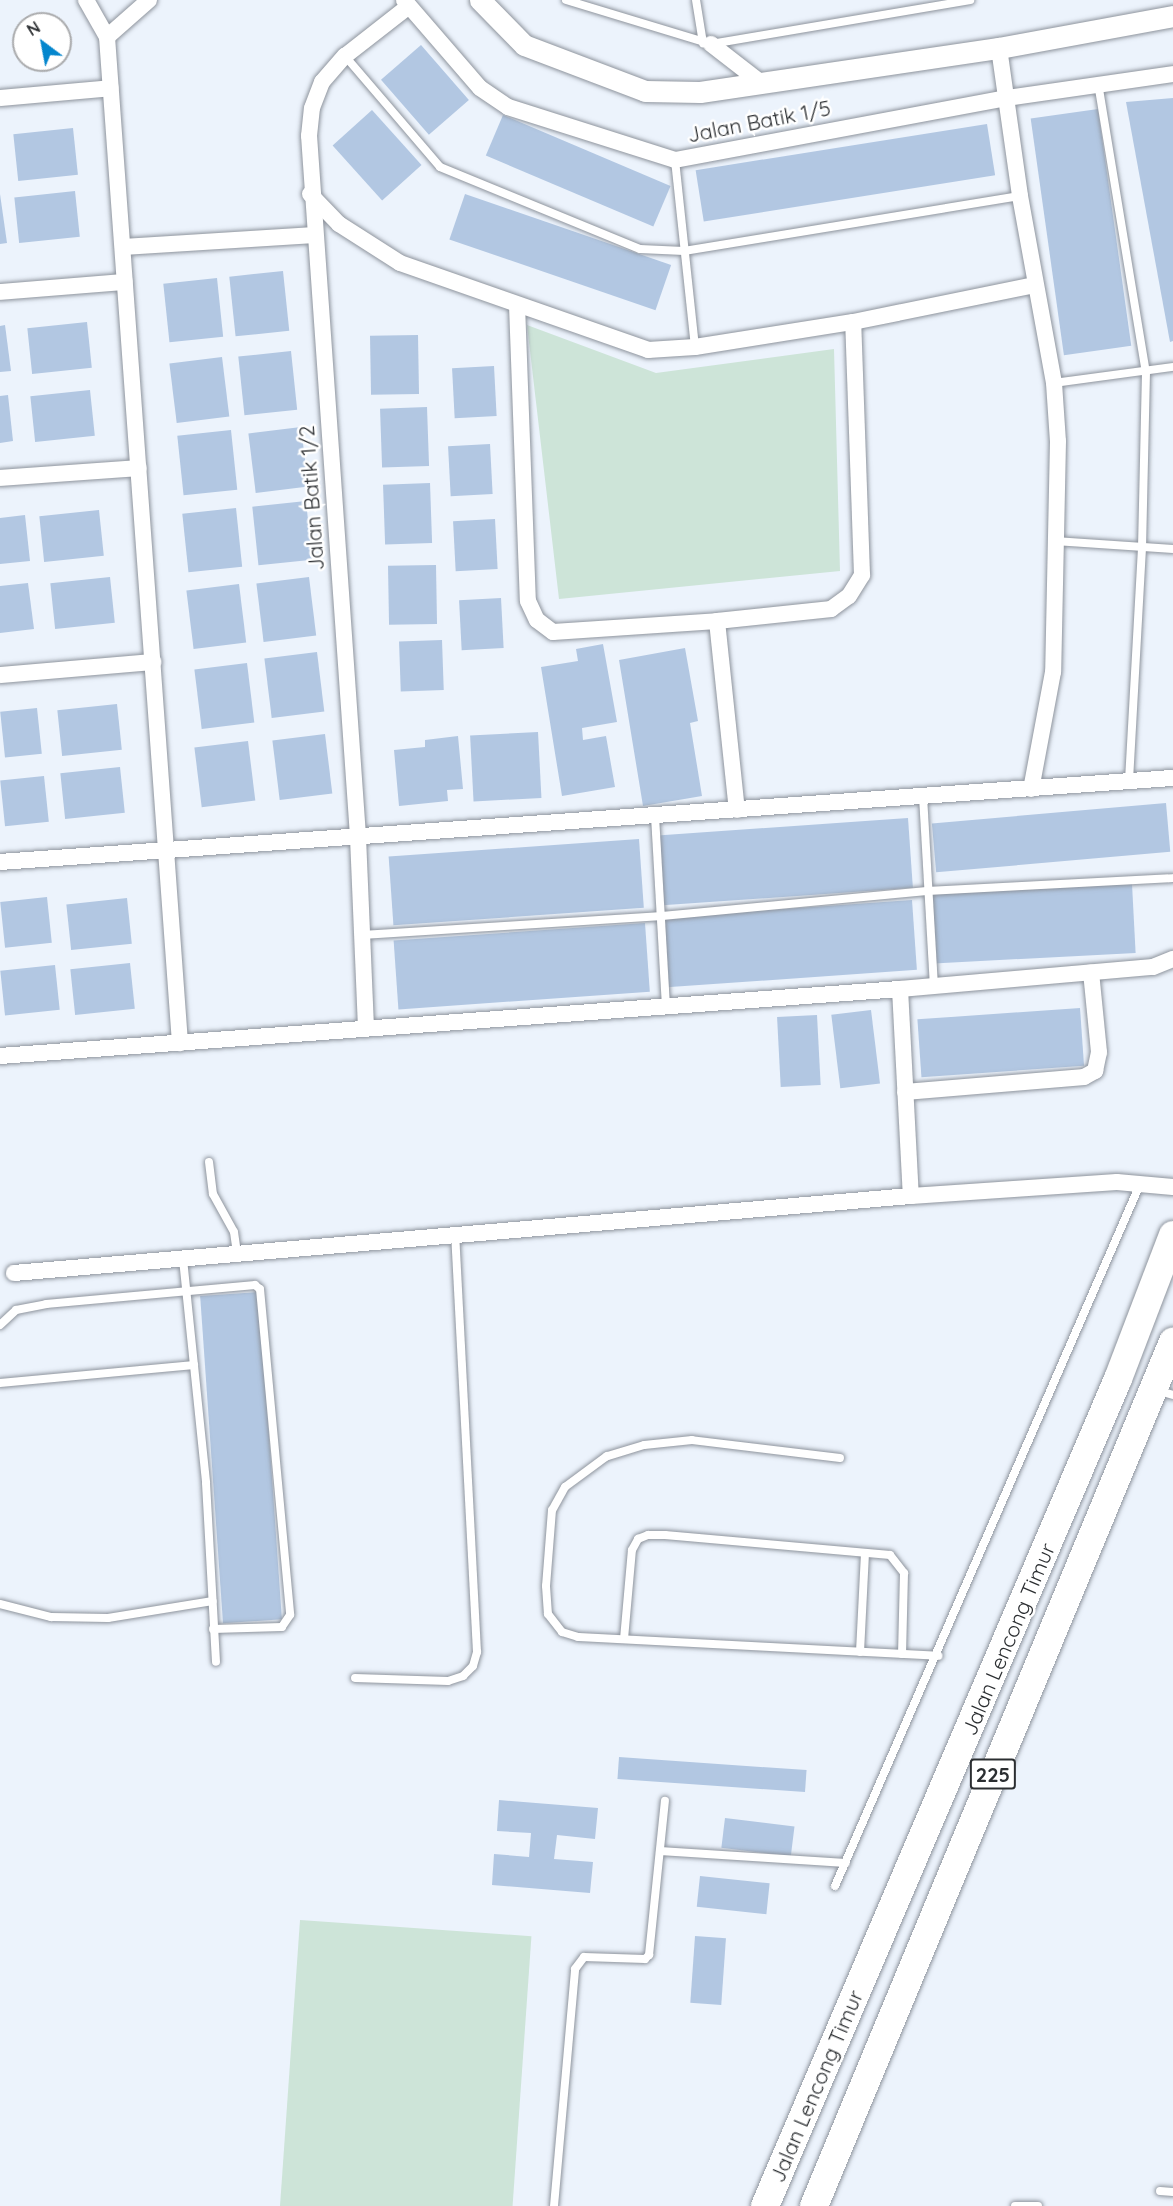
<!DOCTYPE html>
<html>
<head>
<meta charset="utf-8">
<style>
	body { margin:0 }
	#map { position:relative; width:1173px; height:2206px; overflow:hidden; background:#ecf3fc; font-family:Quicksand,sans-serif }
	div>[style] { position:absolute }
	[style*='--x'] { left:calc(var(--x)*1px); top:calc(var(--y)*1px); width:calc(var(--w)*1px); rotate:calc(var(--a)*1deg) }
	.green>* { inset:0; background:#cde4d8; transform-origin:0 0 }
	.building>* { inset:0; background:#b2c7e2; transform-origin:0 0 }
	.roads { filter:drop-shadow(0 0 2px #8e949d) drop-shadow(0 0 2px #8e949d) }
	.service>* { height:8px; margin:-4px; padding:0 4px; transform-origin:4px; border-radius:4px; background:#fff }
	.minor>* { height:16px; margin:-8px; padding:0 8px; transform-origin:8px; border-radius:8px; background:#fff }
	.tertiary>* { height:21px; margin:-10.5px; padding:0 10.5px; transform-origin:10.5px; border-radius:10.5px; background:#fff }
	.trunk>* { height:28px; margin:-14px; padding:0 14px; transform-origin:14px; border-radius:14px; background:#fff }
	span { translate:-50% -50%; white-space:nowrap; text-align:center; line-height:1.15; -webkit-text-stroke:5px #fff; paint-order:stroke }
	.shield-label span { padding:2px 4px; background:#fff; border:2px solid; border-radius:4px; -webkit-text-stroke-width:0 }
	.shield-label { font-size:20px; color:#2b2e31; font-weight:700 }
	.street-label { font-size:21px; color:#2b2e31 }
	.north { position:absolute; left:12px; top:12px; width:60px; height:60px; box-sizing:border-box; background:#fff; border:2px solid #aaabad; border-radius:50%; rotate:328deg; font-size:16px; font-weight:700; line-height:24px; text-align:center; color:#2b2e31 }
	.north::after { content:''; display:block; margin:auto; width:21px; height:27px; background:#0486cd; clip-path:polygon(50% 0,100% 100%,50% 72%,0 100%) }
</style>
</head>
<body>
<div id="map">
	<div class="green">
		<div style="clip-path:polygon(527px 325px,656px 373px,834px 349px,840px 571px,559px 599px)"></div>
		<div style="left:300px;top:1920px;width:232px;height:287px;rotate:4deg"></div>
	</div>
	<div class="building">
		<div style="left:421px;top:45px;width:73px;height:53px;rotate:49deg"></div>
		<div style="clip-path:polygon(1173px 98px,1173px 341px,1170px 342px,1126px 102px)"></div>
		<div style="left:1098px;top:109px;width:239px;height:68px;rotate:82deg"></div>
		<div style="left:372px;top:110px;width:74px;height:53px;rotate:48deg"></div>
		<div style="left:503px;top:115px;width:182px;height:44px;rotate:23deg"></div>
		<div style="left:987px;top:124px;width:52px;height:295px;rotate:81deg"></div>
		<div style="left:73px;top:128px;width:47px;height:60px;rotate:84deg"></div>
		<div style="left:75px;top:191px;width:46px;height:61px;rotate:84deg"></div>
		<div style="clip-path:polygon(0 194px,7px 243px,0 244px)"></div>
		<div style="left:465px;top:194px;width:218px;height:48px;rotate:19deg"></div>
		<div style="left:283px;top:271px;width:60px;height:54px;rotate:84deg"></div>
		<div style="left:217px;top:278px;width:59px;height:54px;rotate:84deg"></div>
		<div style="left:87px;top:322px;width:46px;height:60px;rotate:84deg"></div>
		<div style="clip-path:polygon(5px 325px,11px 371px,0 372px,0 326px)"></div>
		<div style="left:418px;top:335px;width:59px;height:48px;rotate:89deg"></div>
		<div style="left:291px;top:351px;width:59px;height:53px;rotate:84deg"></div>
		<div style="left:222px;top:357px;width:60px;height:53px;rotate:83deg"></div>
		<div style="left:494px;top:366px;width:50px;height:42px;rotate:87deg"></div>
		<div style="left:90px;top:390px;width:46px;height:60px;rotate:84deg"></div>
		<div style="clip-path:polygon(8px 395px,13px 441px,0 443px,0 396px)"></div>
		<div style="left:427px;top:407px;width:59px;height:47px;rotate:88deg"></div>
		<div style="left:301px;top:427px;width:60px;height:53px;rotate:83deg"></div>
		<div style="left:231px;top:430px;width:60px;height:54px;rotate:84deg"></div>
		<div style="left:490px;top:444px;width:50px;height:42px;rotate:87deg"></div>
		<div style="left:430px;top:483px;width:60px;height:47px;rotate:88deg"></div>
		<div style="left:306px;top:501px;width:59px;height:54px;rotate:84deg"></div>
		<div style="left:236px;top:508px;width:59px;height:54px;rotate:84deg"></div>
		<div style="left:99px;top:510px;width:46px;height:60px;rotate:84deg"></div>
		<div style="clip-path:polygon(25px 515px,30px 561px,0 564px,0 518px)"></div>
		<div style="left:495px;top:519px;width:50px;height:42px;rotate:87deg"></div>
		<div style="left:436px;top:565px;width:59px;height:48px;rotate:89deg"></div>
		<div style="left:110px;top:577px;width:46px;height:60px;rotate:84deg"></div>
		<div style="left:309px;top:577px;width:59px;height:53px;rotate:83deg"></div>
		<div style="clip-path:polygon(28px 583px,34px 629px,0 633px,0 586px)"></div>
		<div style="left:239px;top:584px;width:59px;height:53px;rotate:83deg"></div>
		<div style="left:501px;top:598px;width:50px;height:42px;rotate:87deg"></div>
		<div style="left:442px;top:640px;width:50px;height:43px;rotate:88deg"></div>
		<div style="clip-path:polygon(603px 644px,617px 722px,582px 728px,583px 740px,606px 736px,615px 787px,562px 796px,541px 667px,578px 661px,576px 649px)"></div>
		<div style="clip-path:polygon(685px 648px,698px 721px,690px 723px,702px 796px,643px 806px,619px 660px)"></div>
		<div style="left:317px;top:652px;width:60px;height:53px;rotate:83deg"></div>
		<div style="left:247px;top:663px;width:60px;height:53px;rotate:83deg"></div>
		<div style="left:117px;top:704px;width:46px;height:60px;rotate:84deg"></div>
		<div style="left:37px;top:708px;width:46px;height:37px;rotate:84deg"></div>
		<div style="left:538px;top:732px;width:66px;height:68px;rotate:87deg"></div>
		<div style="left:325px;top:734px;width:60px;height:53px;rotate:83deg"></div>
		<div style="clip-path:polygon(458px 736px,463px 789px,447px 790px,448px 801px,399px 806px,394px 750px,425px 747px,425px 740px)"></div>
		<div style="left:248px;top:741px;width:60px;height:54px;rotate:83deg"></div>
		<div style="left:120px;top:767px;width:46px;height:60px;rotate:84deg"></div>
		<div style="left:44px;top:776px;width:46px;height:44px;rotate:84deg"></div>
		<div style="left:1166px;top:803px;width:49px;height:235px;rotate:85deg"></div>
		<div style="left:908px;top:818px;width:70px;height:251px;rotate:86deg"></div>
		<div style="left:639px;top:839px;width:69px;height:251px;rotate:86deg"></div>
		<div style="left:1132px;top:884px;width:69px;height:202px;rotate:87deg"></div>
		<div style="left:47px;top:897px;width:46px;height:47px;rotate:84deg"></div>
		<div style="left:127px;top:898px;width:46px;height:61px;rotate:84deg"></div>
		<div style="left:912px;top:900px;width:70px;height:251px;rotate:86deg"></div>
		<div style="left:645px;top:923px;width:69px;height:252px;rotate:86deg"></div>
		<div style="left:130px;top:963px;width:46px;height:60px;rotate:84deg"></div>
		<div style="left:55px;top:965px;width:45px;height:55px;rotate:84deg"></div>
		<div style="left:1080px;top:1008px;width:58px;height:163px;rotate:86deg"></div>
		<div style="left:871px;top:1010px;width:74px;height:40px;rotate:83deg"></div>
		<div style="left:817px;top:1015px;width:70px;height:40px;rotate:87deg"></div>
		<div style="left:259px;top:1292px;width:328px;height:59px;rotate:86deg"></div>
		<div style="left:619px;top:1757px;width:188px;height:22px;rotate:4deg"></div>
		<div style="clip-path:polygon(499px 1800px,598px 1808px,595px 1839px,557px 1835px,554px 1859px,593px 1862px,590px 1893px,492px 1885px,494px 1854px,529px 1857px,531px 1833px,497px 1831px)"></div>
		<div style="left:725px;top:1818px;width:70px;height:30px;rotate:7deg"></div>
		<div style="left:700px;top:1876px;width:70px;height:31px;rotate:6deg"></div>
		<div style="left:695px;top:1936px;width:31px;height:67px;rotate:4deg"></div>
	</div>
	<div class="roads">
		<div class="service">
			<div style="--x:566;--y:0;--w:152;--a:16.9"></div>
			<div style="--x:711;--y:44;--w:263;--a:-9.6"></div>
			<div style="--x:696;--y:0;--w:44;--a:80.8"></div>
			<div style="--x:345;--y:56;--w:146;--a:49.4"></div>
			<div style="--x:440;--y:167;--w:216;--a:22.3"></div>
			<div style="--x:640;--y:249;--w:44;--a:2.6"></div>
			<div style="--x:684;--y:251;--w:340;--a:-9.3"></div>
			<div style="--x:1098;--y:83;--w:293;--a:80.6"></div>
			<div style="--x:1146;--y:372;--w:176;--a:91.3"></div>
			<div style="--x:1142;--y:548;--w:233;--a:93.2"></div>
			<div style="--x:675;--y:160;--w:188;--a:83.9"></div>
			<div style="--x:1054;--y:383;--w:120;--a:-7.7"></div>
			<div style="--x:1055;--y:541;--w:118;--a:3.9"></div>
			<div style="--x:923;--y:796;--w:189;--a:86.7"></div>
			<div style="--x:655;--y:816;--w:190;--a:86.7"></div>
			<div style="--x:362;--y:935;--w:301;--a:-3.6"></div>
			<div style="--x:662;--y:916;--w:266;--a:-5.4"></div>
			<div style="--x:927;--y:891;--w:246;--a:-3"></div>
			<div style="--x:209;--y:1162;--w:32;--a:83"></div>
			<div style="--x:213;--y:1194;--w:43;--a:61.1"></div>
			<div style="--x:234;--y:1232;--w:21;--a:82"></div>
			<div style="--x:183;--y:1259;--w:225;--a:84.1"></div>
			<div style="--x:206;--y:1483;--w:179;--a:86.8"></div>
			<div style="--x:0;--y:1325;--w:22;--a:-43"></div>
			<div style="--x:16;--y:1310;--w:31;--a:-11"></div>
			<div style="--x:46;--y:1304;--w:210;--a:-5.2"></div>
			<div style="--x:255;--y:1285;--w:6;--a:39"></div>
			<div style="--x:260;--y:1289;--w:327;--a:84.7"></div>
			<div style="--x:290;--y:1615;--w:14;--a:124"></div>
			<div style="--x:282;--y:1627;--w:69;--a:178.3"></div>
			<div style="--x:0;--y:1383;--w:195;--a:-5.3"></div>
			<div style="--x:1156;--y:1390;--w:18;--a:16"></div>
			<div style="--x:840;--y:1458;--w:149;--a:-173.1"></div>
			<div style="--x:692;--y:1440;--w:48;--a:174.1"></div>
			<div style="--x:644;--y:1445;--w:39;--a:163"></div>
			<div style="--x:607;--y:1456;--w:52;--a:143.6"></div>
			<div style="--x:565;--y:1487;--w:26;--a:119"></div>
			<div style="--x:552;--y:1510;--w:76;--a:94.5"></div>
			<div style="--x:546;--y:1586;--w:28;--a:86"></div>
			<div style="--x:548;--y:1614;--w:23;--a:52"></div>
			<div style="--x:562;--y:1632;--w:17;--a:17"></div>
			<div style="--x:578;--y:1637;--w:361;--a:3"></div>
			<div style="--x:0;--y:1604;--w:53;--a:14.3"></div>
			<div style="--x:51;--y:1617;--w:57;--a:1"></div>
			<div style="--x:108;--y:1618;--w:106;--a:-9.2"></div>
			<div style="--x:624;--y:1639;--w:89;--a:-84.9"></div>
			<div style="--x:632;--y:1550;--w:13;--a:-61"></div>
			<div style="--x:638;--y:1539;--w:11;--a:-22"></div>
			<div style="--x:648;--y:1535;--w:17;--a:0"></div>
			<div style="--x:665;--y:1535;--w:226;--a:5.1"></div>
			<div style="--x:890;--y:1555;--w:23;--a:52"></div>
			<div style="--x:904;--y:1573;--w:81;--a:91.4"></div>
			<div style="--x:860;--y:1652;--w:99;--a:-87.1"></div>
			<div style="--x:355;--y:1678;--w:93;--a:1.8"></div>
			<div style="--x:448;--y:1681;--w:16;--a:-18"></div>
			<div style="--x:463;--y:1676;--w:14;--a:-45"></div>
			<div style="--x:473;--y:1666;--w:15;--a:-74"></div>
			<div style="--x:477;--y:1652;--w:417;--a:-93"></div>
			<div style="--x:660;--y:1851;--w:186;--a:3.7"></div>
			<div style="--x:835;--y:1886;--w:768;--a:-66.51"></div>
			<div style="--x:1160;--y:2191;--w:13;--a:4"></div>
			<div style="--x:554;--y:2206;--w:238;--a:-84.9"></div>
			<div style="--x:575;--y:1969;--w:15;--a:-53"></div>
			<div style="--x:584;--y:1957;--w:61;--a:1.9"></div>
			<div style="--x:645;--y:1959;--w:6;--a:-45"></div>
			<div style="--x:649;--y:1955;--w:155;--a:-84.1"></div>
			<div style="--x:1015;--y:2206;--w:23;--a:0"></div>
		</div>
		<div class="minor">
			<div style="--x:86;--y:0;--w:43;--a:60.4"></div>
			<div style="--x:107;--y:37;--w:1009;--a:85.85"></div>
			<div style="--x:404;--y:0;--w:116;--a:49.2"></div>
			<div style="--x:480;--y:88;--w:34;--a:34"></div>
			<div style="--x:508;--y:107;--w:175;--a:17.6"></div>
			<div style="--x:675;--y:160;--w:338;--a:-10.6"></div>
			<div style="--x:1007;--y:98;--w:168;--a:-8.2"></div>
			<div style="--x:107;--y:37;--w:56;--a:-41.4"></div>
			<div style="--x:711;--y:44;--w:62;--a:37.8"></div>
			<div style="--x:999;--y:48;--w:149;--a:81.9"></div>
			<div style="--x:1020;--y:196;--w:190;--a:79.7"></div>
			<div style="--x:1054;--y:383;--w:58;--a:86.1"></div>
			<div style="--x:1058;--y:441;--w:231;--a:91.2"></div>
			<div style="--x:1053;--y:672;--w:119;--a:100.6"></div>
			<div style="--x:0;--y:98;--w:111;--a:-5.1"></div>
			<div style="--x:310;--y:194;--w:42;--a:46"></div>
			<div style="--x:339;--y:224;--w:72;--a:32.6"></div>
			<div style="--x:400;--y:263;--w:263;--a:19.3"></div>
			<div style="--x:648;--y:350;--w:47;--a:-3.7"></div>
			<div style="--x:695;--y:347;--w:160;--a:-9"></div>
			<div style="--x:853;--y:322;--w:186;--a:-11.5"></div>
			<div style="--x:123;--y:247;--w:192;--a:-3.6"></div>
			<div style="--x:0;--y:292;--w:125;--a:-4.6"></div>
			<div style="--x:517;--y:305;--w:296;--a:87.9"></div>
			<div style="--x:528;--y:601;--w:21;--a:65"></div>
			<div style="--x:537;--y:620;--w:20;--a:37"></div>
			<div style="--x:553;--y:632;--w:164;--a:-3.8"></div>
			<div style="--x:717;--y:621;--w:115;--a:-6"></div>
			<div style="--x:831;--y:609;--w:22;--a:-36"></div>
			<div style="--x:849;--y:596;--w:25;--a:-58"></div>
			<div style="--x:862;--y:575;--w:253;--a:-92"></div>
			<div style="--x:0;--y:478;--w:139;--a:-4.1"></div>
			<div style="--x:717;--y:621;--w:190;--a:84"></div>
			<div style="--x:0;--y:675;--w:154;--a:-4.9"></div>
			<div style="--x:0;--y:862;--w:1176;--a:-4.1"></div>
			<div style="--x:900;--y:989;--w:207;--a:87"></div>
			<div style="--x:366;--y:1028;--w:192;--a:-92.4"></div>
			<div style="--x:358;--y:836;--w:702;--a:-94"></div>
			<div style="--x:309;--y:136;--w:28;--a:-84"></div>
			<div style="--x:312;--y:108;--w:28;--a:-69"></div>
			<div style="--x:322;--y:82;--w:35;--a:-49"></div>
			<div style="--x:345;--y:56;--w:81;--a:-38"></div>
			<div style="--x:0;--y:1056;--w:902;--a:-4.26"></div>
			<div style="--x:900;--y:989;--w:254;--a:-5"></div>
			<div style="--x:1153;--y:967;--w:22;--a:-22"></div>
			<div style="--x:905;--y:1092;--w:180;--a:-4.8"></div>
			<div style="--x:1084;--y:1077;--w:13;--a:-29"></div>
			<div style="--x:1095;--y:1071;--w:19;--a:-78"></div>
			<div style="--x:1099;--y:1052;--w:80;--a:-95.7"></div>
			<div style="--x:14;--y:1273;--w:900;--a:-4.91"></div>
			<div style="--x:911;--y:1196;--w:206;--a:-3.9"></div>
			<div style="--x:1117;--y:1182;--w:56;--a:5.1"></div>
		</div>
		<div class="tertiary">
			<div style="--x:480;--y:0;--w:63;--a:45.6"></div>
			<div style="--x:524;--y:45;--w:129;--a:20.8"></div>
			<div style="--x:645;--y:91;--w:55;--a:1"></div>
			<div style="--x:700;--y:92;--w:302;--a:-8.4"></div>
			<div style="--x:999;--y:48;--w:177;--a:-10.4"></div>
		</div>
		<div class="trunk">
			<div style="--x:765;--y:2206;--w:899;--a:-66.89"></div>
			<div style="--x:1118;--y:1379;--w:154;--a:-69.1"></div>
			<div style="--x:814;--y:2206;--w:936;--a:-67.44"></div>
		</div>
	</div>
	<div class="shield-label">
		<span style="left:993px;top:1774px">225</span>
	</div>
	<div class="street-label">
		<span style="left:759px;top:121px;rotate:-11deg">Jalan Batik 1/5</span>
		<span style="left:311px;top:498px;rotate:-94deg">Jalan Batik 1/2</span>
		<span style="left:1008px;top:1639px;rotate:-67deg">Jalan Lencong Timur</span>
		<span style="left:816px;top:2086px;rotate:-67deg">Jalan Lencong Timur</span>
	</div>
	<div class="north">N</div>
</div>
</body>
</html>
